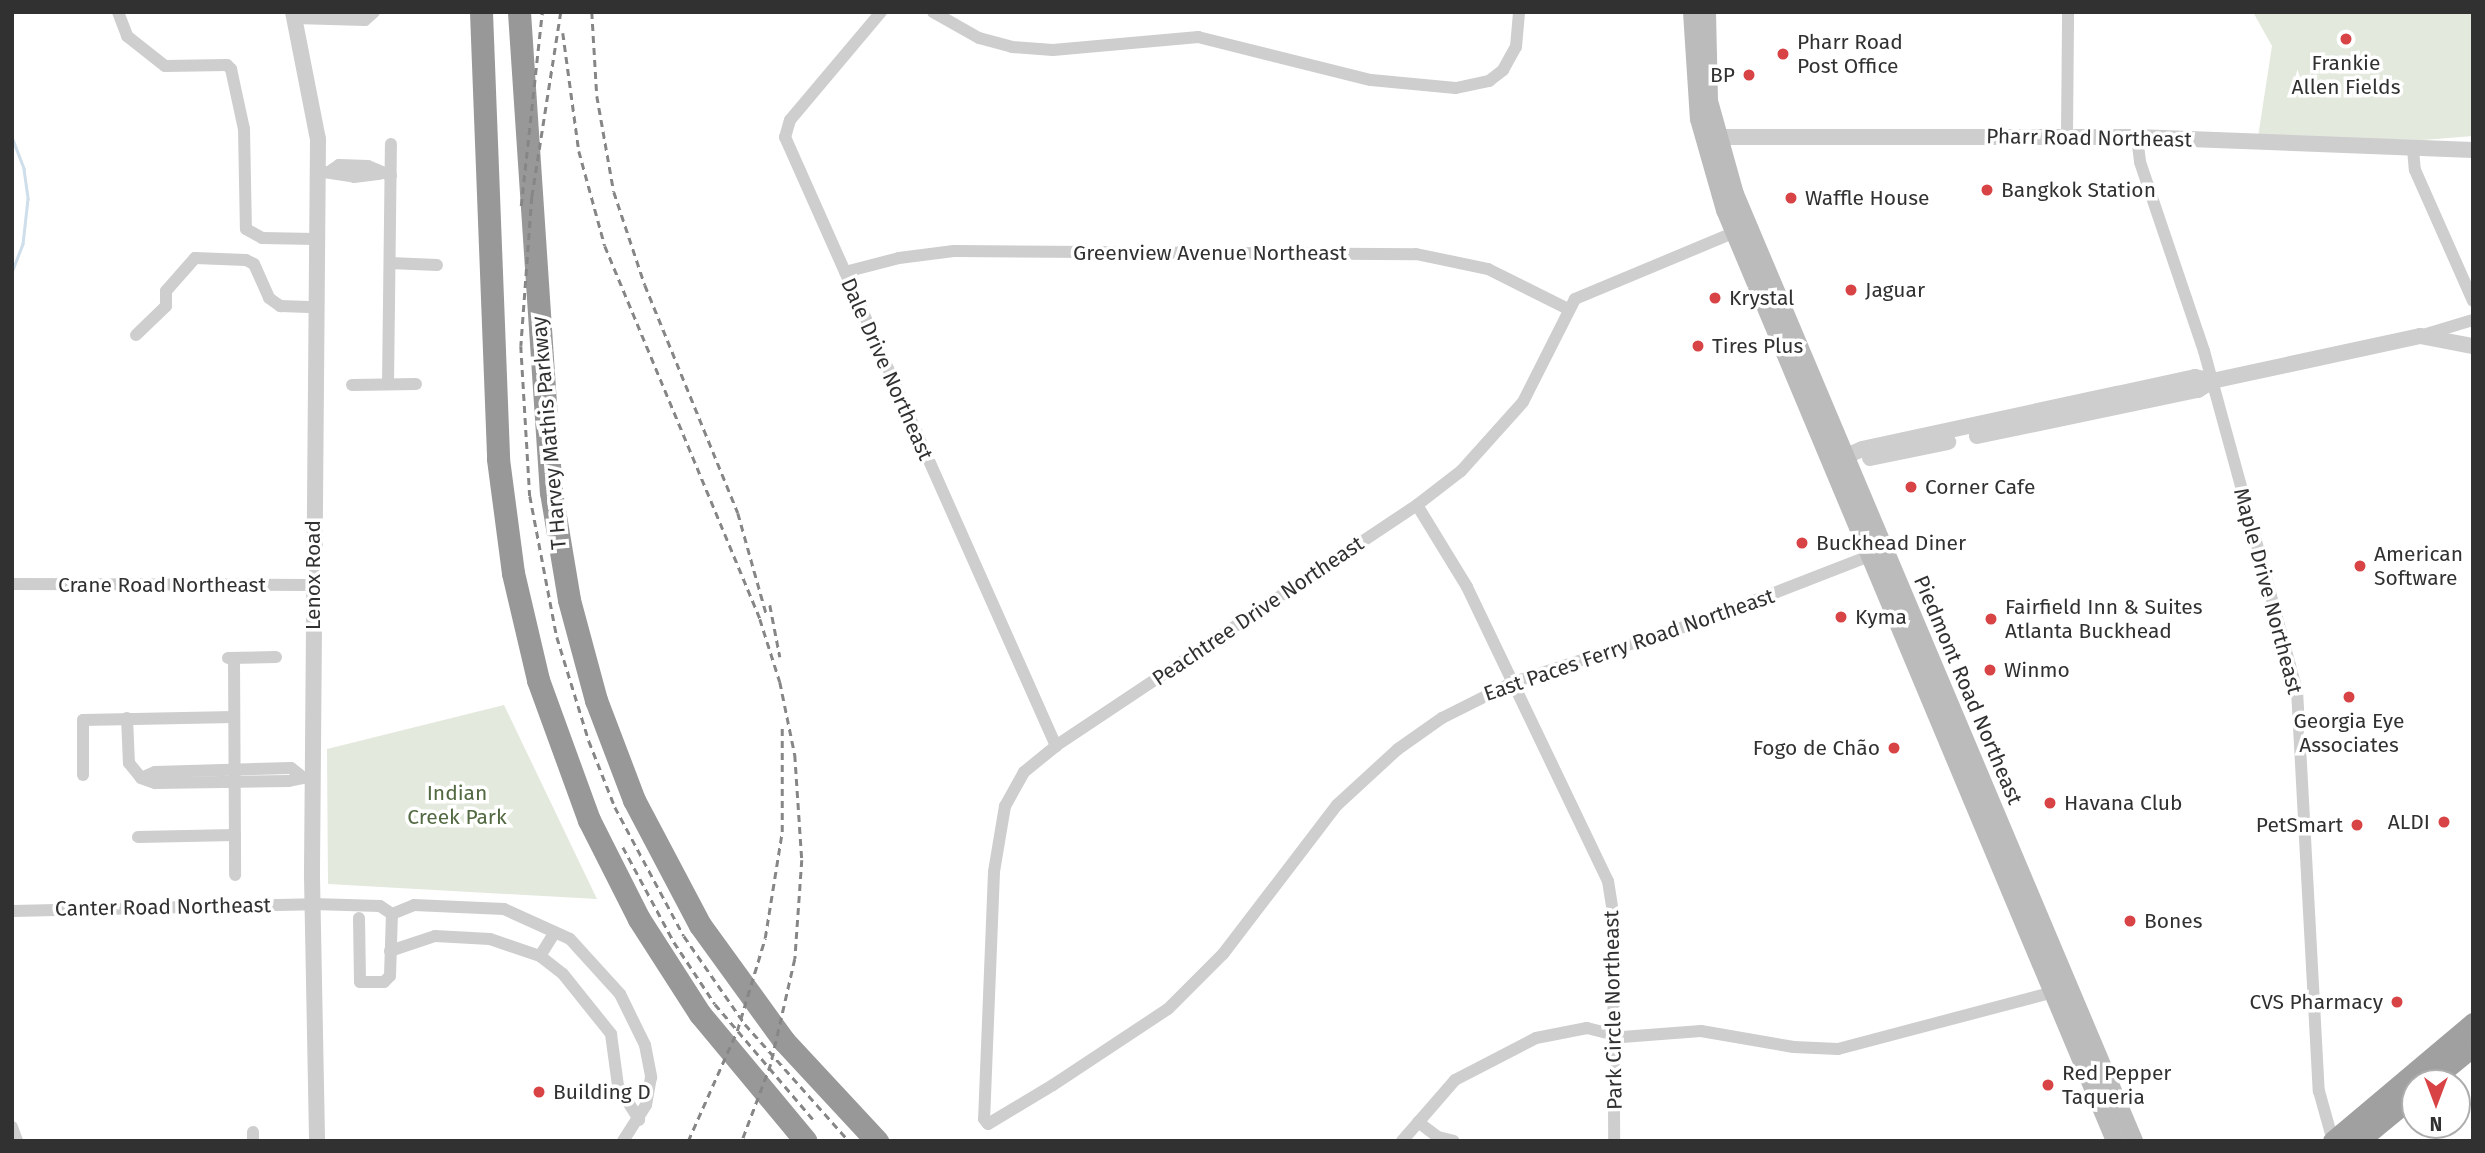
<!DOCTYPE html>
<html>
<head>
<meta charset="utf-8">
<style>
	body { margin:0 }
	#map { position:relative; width:2485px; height:1153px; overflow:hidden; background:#fff; font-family:"Fira Sans",sans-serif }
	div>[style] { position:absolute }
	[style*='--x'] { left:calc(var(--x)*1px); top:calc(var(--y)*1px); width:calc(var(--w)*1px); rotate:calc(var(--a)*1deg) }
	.green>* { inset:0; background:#e3e9dd }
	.stream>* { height:2.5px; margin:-1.25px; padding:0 1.25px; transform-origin:1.25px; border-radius:1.25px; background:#cedeea }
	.minor>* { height:12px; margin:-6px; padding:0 6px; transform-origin:6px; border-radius:6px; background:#cecece }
	.tertiary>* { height:16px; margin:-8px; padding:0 8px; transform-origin:8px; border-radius:8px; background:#cecece }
	.secondary>* { height:18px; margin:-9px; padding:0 9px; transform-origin:9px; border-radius:9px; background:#bbb }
	.trunk>* { height:21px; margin:-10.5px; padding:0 10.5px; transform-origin:10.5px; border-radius:10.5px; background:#a0a0a0 }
	.motorway>* { height:23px; margin:-11.5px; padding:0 11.5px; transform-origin:11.5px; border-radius:11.5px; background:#989898 }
	.rail>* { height:2.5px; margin-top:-1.25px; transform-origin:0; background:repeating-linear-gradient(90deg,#868686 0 7px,transparent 0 12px) }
	.dots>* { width:19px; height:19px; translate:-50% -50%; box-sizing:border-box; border:4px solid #fff; border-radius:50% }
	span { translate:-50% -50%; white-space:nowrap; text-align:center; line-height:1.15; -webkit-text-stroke:7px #fff; paint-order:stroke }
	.poi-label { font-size:21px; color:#313131 }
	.left { translate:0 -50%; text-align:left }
	.right { translate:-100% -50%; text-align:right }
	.street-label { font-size:21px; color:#313131 }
	.park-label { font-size:21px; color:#526941 }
	.frame { position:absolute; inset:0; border:14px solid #313131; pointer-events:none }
	.north { position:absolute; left:2401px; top:1069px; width:70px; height:70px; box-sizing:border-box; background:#fff; border:2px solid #adadad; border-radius:50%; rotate:180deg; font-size:19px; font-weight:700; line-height:28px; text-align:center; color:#313131 }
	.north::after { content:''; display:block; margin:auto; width:24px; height:32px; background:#d84345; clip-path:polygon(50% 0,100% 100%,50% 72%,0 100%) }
</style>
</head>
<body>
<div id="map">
	<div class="green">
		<div style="clip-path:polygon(2253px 12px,2473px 12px,2473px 136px,2423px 140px,2258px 137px,2272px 46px)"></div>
		<div style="clip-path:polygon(504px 705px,597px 899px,328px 884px,327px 749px)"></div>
	</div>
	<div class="stream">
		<div style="--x:12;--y:137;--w:34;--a:69"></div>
		<div style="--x:24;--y:169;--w:30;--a:82"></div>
		<div style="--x:28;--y:199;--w:45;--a:96.3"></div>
		<div style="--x:23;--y:244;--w:31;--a:111"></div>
	</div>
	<div class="minor">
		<div style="--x:118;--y:12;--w:26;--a:69"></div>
		<div style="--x:127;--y:36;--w:48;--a:38.3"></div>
		<div style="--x:165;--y:66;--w:62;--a:-0.9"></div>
		<div style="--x:227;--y:65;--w:6;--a:45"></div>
		<div style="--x:231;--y:69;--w:61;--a:77.8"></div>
		<div style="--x:244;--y:129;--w:100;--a:88.9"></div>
		<div style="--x:246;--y:229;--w:18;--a:29"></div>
		<div style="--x:262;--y:238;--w:54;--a:1.1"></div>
		<div style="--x:881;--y:12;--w:141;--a:130.1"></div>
		<div style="--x:790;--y:120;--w:18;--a:106"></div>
		<div style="--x:785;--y:137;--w:667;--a:66.01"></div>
		<div style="--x:933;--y:12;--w:53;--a:29.5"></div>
		<div style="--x:979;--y:38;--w:34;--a:15"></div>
		<div style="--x:1012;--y:47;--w:41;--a:4.2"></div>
		<div style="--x:1053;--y:50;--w:146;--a:-5.1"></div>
		<div style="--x:1198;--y:37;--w:178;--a:14"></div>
		<div style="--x:1371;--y:80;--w:85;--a:5.4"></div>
		<div style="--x:1456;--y:88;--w:34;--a:-12"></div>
		<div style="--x:1489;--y:81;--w:18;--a:-38"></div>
		<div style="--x:1503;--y:70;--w:26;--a:-61"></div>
		<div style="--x:1516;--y:47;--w:35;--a:-85"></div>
		<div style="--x:295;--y:18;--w:70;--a:1.6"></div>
		<div style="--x:365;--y:20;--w:12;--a:-42"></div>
		<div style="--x:2067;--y:136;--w:124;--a:-89.5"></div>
		<div style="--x:2137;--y:137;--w:25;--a:83"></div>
		<div style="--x:2140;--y:162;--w:200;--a:71.3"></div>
		<div style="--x:2204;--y:351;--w:352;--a:74.7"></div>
		<div style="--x:2297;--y:690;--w:402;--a:86.9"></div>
		<div style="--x:2319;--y:1091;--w:52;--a:74.4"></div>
		<div style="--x:2413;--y:149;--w:21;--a:85"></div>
		<div style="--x:2415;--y:170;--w:143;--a:66.1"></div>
		<div style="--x:324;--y:172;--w:30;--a:9"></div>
		<div style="--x:354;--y:177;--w:26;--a:-7"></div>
		<div style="--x:329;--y:172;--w:12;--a:-35"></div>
		<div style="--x:339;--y:165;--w:29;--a:2"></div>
		<div style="--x:368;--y:166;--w:25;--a:23"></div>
		<div style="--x:1740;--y:230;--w:179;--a:157.3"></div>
		<div style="--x:1575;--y:299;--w:115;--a:116.8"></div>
		<div style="--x:1523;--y:402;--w:93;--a:131.9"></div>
		<div style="--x:1461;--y:471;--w:56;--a:142.3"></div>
		<div style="--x:1417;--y:505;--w:434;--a:146.3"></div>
		<div style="--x:1056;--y:746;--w:41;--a:140.9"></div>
		<div style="--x:1024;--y:772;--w:39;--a:119"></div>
		<div style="--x:1005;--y:806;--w:67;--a:99.5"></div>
		<div style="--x:994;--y:872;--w:247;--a:92.3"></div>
		<div style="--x:984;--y:1119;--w:6;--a:51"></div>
		<div style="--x:988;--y:1124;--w:76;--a:-31"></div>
		<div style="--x:1053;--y:1085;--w:138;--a:-33.5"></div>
		<div style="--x:1168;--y:1009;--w:78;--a:-45"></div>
		<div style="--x:1223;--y:954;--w:188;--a:-52.6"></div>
		<div style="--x:1337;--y:805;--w:83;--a:-42.6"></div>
		<div style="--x:1398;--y:749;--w:54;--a:-35.2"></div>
		<div style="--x:1442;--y:718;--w:80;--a:-26.6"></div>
		<div style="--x:1514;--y:682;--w:201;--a:-18"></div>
		<div style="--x:1705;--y:620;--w:185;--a:-21.3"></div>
		<div style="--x:390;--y:263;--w:47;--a:2.4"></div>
		<div style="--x:845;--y:272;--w:56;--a:-14.5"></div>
		<div style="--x:899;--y:258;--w:55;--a:-7.3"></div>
		<div style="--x:954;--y:251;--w:462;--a:0.4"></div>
		<div style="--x:1416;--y:254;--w:74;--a:11.8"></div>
		<div style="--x:1488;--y:269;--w:87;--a:26.6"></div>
		<div style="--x:136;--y:335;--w:42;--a:-44"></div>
		<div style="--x:166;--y:306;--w:15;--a:-90"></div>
		<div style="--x:166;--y:291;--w:44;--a:-48.7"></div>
		<div style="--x:195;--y:258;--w:51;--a:2.2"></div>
		<div style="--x:246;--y:260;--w:9;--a:27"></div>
		<div style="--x:254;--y:264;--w:37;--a:66"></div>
		<div style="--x:269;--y:298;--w:14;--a:36"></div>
		<div style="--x:280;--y:306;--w:36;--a:2"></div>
		<div style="--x:2423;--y:335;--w:52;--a:-16.7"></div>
		<div style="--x:388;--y:384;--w:240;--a:-89.3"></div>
		<div style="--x:352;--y:385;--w:64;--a:-0.9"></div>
		<div style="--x:1417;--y:505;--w:96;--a:58.6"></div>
		<div style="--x:1467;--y:587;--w:326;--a:64.4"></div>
		<div style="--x:1608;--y:881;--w:31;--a:81"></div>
		<div style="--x:1613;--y:912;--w:229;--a:89.7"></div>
		<div style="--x:12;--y:584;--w:301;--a:0.2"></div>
		<div style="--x:228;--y:658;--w:48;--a:-1.2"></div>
		<div style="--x:234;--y:658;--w:217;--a:89.7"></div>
		<div style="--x:127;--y:718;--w:45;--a:87.5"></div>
		<div style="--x:129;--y:763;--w:19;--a:51"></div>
		<div style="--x:141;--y:778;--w:15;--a:20"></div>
		<div style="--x:155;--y:783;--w:134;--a:-0.9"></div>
		<div style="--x:289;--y:781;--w:24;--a:-12"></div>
		<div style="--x:83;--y:775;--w:55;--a:-90"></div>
		<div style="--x:83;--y:720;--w:151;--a:-1.1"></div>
		<div style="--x:141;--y:778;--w:15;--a:-23"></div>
		<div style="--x:155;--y:772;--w:136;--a:-1.7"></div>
		<div style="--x:291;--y:768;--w:11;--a:38"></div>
		<div style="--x:138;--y:837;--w:97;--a:-1.2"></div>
		<div style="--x:12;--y:911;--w:301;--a:-1.3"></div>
		<div style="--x:313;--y:904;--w:67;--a:1.7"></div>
		<div style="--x:380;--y:906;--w:14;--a:34"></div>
		<div style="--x:392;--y:914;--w:24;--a:-22"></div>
		<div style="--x:414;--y:905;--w:90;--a:2.5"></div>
		<div style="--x:504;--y:909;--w:72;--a:24.4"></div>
		<div style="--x:570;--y:939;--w:74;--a:47.7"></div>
		<div style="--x:620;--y:994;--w:57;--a:63.9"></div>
		<div style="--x:645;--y:1045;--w:33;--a:79"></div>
		<div style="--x:651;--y:1077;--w:28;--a:100"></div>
		<div style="--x:646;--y:1105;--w:43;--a:122.6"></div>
		<div style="--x:359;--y:918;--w:64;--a:89.1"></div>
		<div style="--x:360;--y:982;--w:24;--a:0"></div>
		<div style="--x:384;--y:982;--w:8;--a:-45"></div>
		<div style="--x:390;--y:976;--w:62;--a:-88.2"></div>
		<div style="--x:390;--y:951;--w:47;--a:-18.4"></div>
		<div style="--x:435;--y:936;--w:55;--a:3.1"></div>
		<div style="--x:490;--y:939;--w:53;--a:18.8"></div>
		<div style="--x:540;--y:956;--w:29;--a:38"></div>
		<div style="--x:563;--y:974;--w:77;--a:51.3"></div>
		<div style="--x:611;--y:1034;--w:52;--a:82.3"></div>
		<div style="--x:618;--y:1086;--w:40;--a:58"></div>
		<div style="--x:540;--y:956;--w:28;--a:-58"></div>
		<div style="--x:1418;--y:1122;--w:25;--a:37"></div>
		<div style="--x:1438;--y:1137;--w:16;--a:14"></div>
		<div style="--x:12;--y:1127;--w:15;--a:70"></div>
		<div style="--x:253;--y:1132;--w:9;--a:90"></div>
		<div style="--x:1402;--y:1141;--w:81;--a:-49"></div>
		<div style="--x:1455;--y:1080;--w:91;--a:-27.4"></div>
		<div style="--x:1536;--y:1038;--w:52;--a:-11.1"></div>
		<div style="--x:1587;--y:1028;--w:36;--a:14"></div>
		<div style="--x:1622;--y:1037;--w:79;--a:-4.3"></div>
		<div style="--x:1701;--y:1031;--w:94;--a:9.8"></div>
		<div style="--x:1794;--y:1047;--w:44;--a:2.6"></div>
		<div style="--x:1838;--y:1049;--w:228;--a:-14.8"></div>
	</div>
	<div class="tertiary">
		<div style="--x:293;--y:12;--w:129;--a:78.9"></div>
		<div style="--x:318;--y:139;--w:738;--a:90.47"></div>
		<div style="--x:312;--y:877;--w:264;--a:88.9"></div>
		<div style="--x:1709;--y:137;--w:428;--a:0"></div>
		<div style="--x:2137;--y:137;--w:336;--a:2.2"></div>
		<div style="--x:1977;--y:436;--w:226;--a:-11.8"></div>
		<div style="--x:2198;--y:390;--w:17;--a:-33"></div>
		<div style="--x:1870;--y:458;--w:80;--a:-11.6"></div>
		<div style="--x:1834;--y:461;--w:30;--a:-23"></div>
		<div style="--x:1862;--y:449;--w:261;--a:-12.2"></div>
		<div style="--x:2117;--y:394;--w:80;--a:-12.3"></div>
		<div style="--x:2195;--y:377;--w:17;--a:13"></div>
		<div style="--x:2212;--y:381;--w:213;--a:-12.2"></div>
		<div style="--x:2420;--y:336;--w:54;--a:10.7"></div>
	</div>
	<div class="secondary">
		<div style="--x:1692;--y:12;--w:107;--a:86.3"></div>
		<div style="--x:1699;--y:119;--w:95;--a:74.1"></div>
		<div style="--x:1725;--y:210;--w:1009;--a:67.27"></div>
		<div style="--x:1707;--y:12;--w:89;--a:88.7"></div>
		<div style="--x:1709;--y:101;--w:97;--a:74.4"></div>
		<div style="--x:1735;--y:194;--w:1028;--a:67.15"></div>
	</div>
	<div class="trunk">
		<div style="--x:2428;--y:1083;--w:58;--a:-39.4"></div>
		<div style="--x:2333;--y:1141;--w:183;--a:-40.1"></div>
		<div style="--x:2358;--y:1141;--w:74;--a:-39.5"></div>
	</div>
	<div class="motorway">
		<div style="--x:481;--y:12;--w:447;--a:87.8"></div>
		<div style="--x:498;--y:459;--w:115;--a:82.5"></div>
		<div style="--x:513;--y:573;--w:110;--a:76.8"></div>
		<div style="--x:538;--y:680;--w:149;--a:70"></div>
		<div style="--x:589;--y:820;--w:111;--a:63.2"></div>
		<div style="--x:639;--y:919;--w:113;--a:57.3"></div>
		<div style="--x:700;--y:1014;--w:165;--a:50.2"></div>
		<div style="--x:519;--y:12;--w:481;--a:86.2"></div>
		<div style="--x:551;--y:492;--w:109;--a:80.5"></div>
		<div style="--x:569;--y:600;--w:104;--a:74.9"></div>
		<div style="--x:596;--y:700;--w:107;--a:69.2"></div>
		<div style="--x:634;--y:800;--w:141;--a:62.2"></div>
		<div style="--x:700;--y:925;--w:143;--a:54.1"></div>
		<div style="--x:784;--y:1041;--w:137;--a:47.1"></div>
	</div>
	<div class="rail">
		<div style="--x:561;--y:12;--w:187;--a:98.9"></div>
		<div style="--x:532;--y:197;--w:149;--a:94.2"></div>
		<div style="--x:521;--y:346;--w:150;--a:86.6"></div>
		<div style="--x:530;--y:496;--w:144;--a:79.2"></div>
		<div style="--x:557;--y:637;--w:109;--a:72.9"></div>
		<div style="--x:589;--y:741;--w:71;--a:68.5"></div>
		<div style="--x:615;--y:807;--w:146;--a:61.9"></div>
		<div style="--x:684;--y:936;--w:107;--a:55.3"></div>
		<div style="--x:745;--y:1024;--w:157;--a:48.4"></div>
		<div style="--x:592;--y:12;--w:84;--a:86.6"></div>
		<div style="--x:597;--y:96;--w:97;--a:80"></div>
		<div style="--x:614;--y:192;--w:98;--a:71.6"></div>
		<div style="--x:645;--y:285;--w:246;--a:67.8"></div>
		<div style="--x:738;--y:513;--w:107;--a:74.3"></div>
		<div style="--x:563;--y:33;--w:119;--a:82.3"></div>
		<div style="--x:579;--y:151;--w:98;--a:74.7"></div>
		<div style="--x:605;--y:246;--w:404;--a:67.4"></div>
		<div style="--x:760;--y:619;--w:66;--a:72.4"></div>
		<div style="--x:780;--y:682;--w:75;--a:78.4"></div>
		<div style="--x:795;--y:755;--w:105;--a:86.2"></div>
		<div style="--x:802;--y:860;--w:99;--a:94"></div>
		<div style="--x:795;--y:959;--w:108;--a:102.9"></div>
		<div style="--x:771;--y:1064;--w:82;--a:110.6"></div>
		<div style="--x:521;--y:206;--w:195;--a:-83.8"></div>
		<div style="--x:770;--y:605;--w:53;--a:79.1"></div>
		<div style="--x:623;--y:847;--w:108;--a:61.8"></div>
		<div style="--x:674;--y:942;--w:74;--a:56.5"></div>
		<div style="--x:715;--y:1004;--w:151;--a:49.6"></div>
		<div style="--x:688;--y:1141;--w:120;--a:-66"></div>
		<div style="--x:737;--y:1031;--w:97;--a:-73.2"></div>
		<div style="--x:765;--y:938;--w:107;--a:-80.9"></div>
		<div style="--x:782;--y:832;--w:105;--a:-90"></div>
	</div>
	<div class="dots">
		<div style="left:2346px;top:39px;background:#d84345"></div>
		<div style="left:1783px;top:54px;background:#d84345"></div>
		<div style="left:1749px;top:75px;background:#d84345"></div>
		<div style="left:1987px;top:190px;background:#d84345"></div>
		<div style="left:1791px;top:198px;background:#d84345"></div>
		<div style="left:1851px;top:290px;background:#d84345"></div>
		<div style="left:1715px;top:298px;background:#d84345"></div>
		<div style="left:1698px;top:346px;background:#d84345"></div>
		<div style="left:1911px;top:487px;background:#d84345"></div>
		<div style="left:1802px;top:543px;background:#d84345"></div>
		<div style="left:2360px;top:566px;background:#d84345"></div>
		<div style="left:1841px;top:617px;background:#d84345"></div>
		<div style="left:1991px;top:619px;background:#d84345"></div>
		<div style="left:1990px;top:670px;background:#d84345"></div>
		<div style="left:2349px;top:697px;background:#d84345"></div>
		<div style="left:1894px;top:748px;background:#d84345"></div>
		<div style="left:2050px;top:803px;background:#d84345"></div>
		<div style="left:2444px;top:822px;background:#d84345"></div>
		<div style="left:2357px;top:825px;background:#d84345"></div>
		<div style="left:2130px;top:921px;background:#d84345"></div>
		<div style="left:2397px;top:1002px;background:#d84345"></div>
		<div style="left:2048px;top:1085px;background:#d84345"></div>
		<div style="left:539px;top:1092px;background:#d84345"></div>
	</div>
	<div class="poi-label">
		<span class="left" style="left:1797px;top:54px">Pharr Road<br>Post Office</span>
		<span style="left:2346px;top:75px">Frankie<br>Allen Fields</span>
		<span class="right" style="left:1735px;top:75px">BP</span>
		<span class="left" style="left:2001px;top:190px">Bangkok Station</span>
		<span class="left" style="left:1805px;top:198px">Waffle House</span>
		<span class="left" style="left:1865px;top:290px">Jaguar</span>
		<span class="left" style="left:1729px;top:298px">Krystal</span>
		<span class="left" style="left:1712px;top:346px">Tires Plus</span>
		<span class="left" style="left:1925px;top:487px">Corner Cafe</span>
		<span class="left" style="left:1816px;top:543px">Buckhead Diner</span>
		<span class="left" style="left:2374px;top:566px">American<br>Software</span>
		<span class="left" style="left:2005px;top:619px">Fairfield Inn &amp; Suites<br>Atlanta Buckhead</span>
		<span class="left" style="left:1855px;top:617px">Kyma</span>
		<span class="left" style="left:2004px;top:670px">Winmo</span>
		<span style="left:2349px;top:733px">Georgia Eye<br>Associates</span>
		<span class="right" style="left:1880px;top:748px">Fogo de Chão</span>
		<span class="left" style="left:2064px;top:803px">Havana Club</span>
		<span class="right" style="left:2430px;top:822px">ALDI</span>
		<span class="right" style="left:2343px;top:825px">PetSmart</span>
		<span class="left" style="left:2144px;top:921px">Bones</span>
		<span class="right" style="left:2383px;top:1002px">CVS Pharmacy</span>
		<span class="left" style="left:2062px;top:1085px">Red Pepper<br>Taqueria</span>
		<span class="left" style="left:553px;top:1092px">Building D</span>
	</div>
	<div class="street-label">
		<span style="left:2089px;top:138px;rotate:1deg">Pharr Road Northeast</span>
		<span style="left:1210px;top:253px">Greenview Avenue Northeast</span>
		<span style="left:887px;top:369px;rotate:66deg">Dale Drive Northeast</span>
		<span style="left:549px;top:433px;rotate:-95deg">T Harvey Mathis Parkway</span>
		<span style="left:313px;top:575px;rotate:-90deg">Lenox Road</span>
		<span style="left:162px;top:585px">Crane Road Northeast</span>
		<span style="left:2268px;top:591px;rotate:75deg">Maple Drive Northeast</span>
		<span style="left:1258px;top:611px;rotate:-34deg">Peachtree Drive Northeast</span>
		<span style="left:1629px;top:645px;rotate:-19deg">East Paces Ferry Road Northeast</span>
		<span style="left:1968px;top:690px;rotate:67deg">Piedmont Road Northeast</span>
		<span style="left:163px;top:907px;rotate:-1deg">Canter Road Northeast</span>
		<span style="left:1613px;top:1010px;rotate:-91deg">Park Circle Northeast</span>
	</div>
	<div class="park-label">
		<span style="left:457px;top:805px">Indian<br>Creek Park</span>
	</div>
	<div class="frame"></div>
	<div class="north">N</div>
</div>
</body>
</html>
